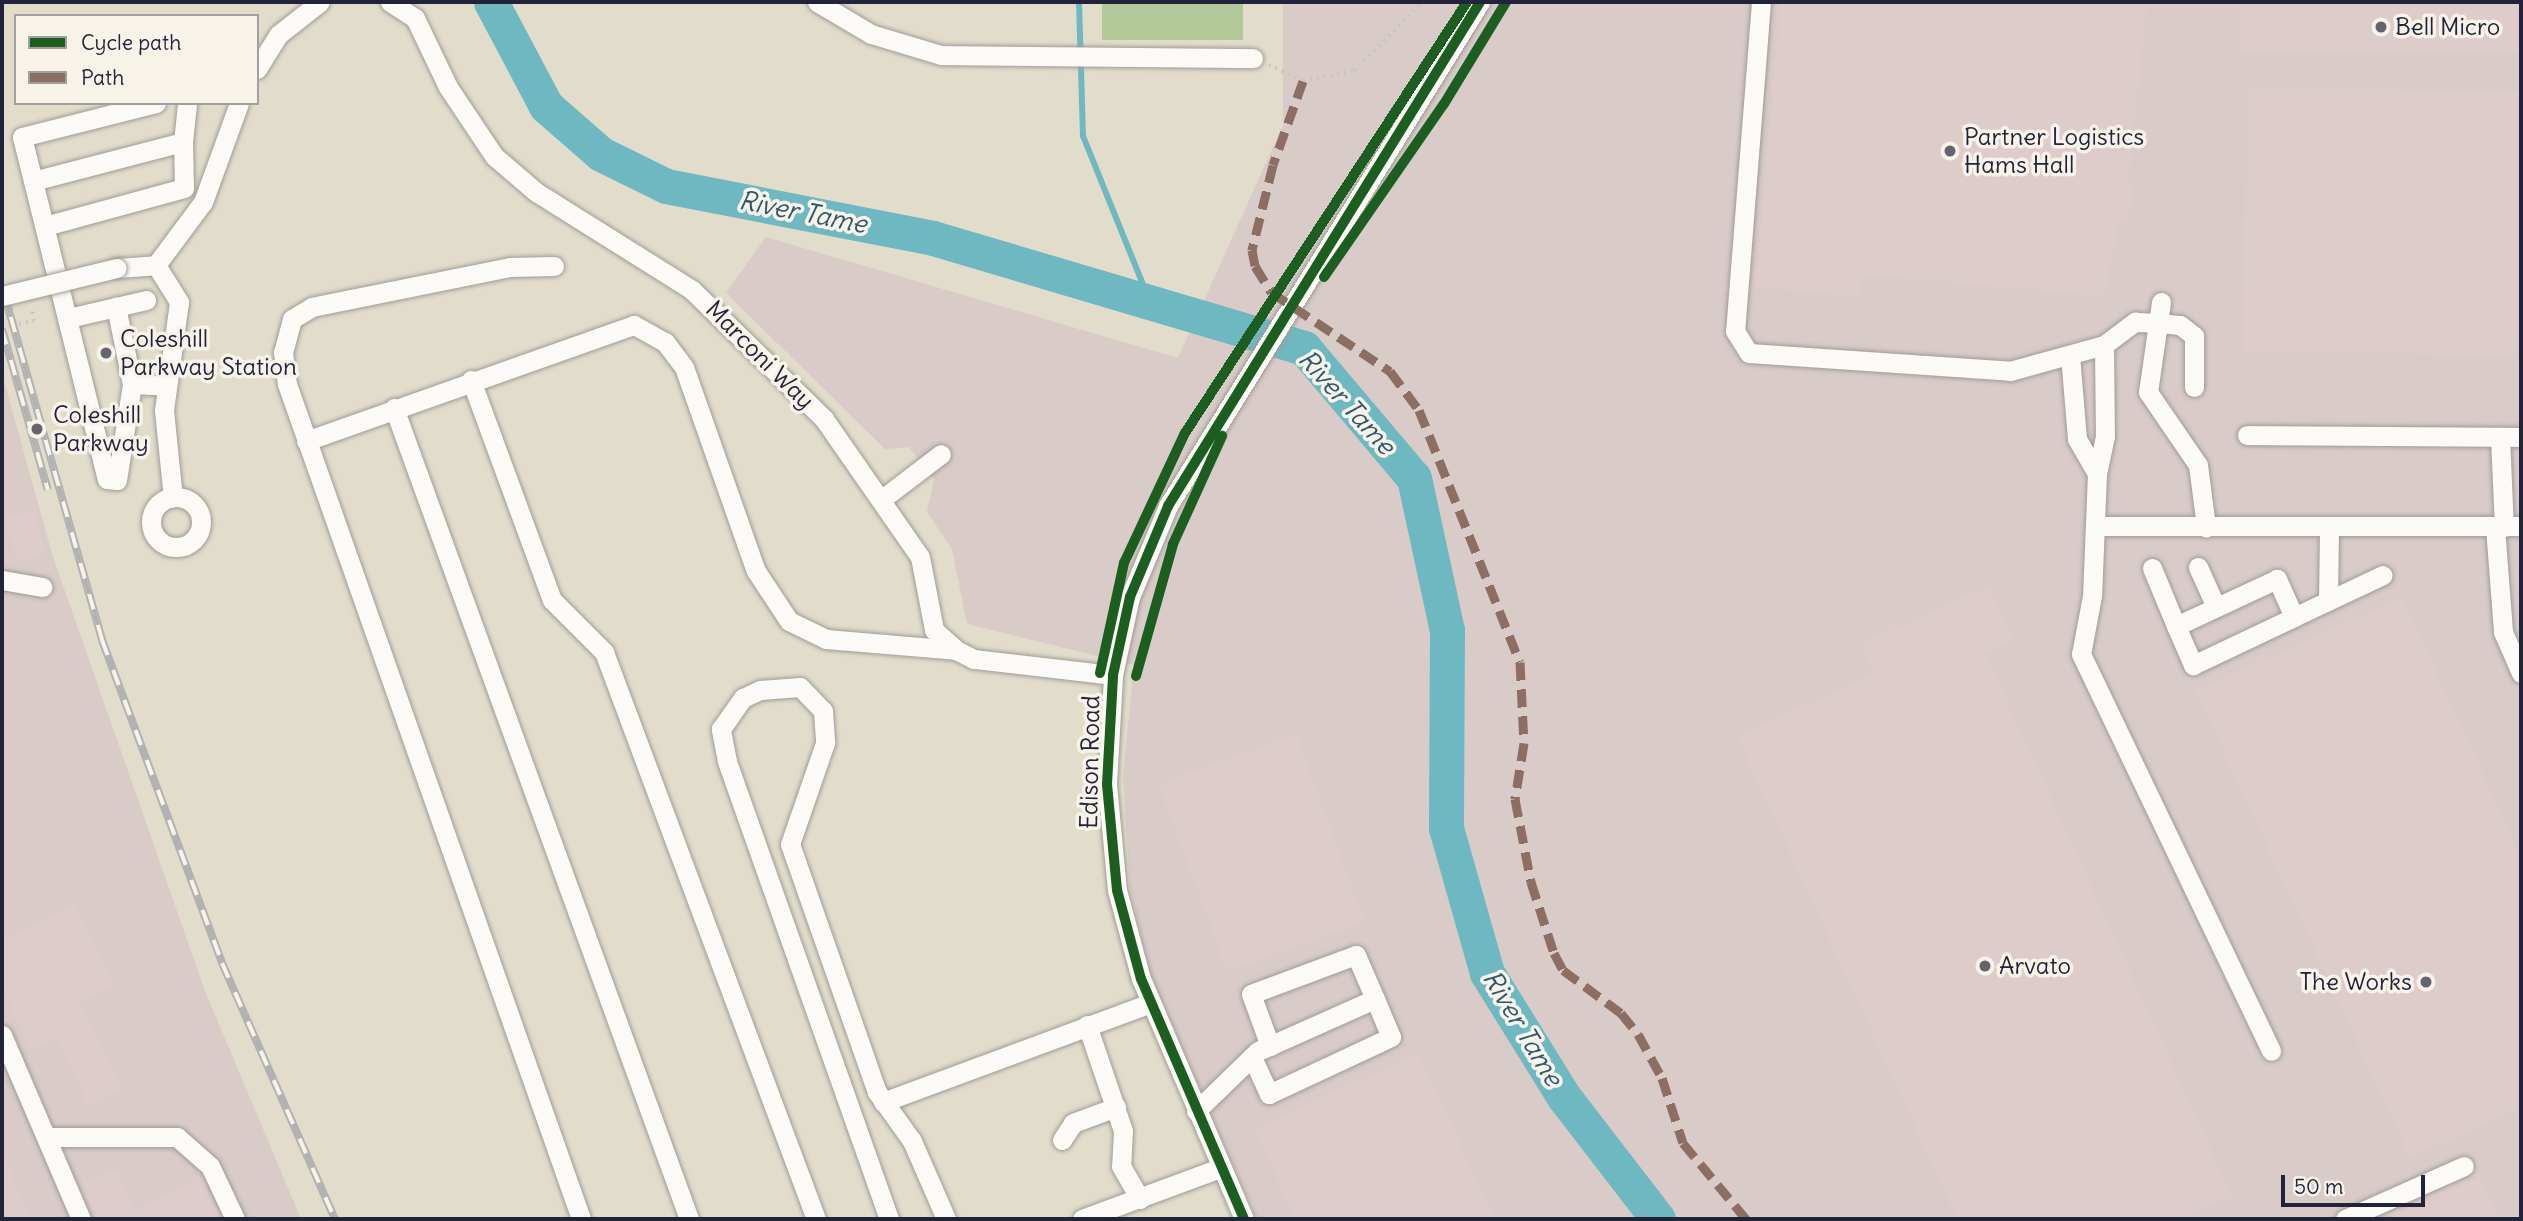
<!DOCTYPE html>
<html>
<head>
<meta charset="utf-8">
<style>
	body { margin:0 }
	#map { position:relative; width:2523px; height:1221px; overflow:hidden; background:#e2ddcb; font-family:Delius,sans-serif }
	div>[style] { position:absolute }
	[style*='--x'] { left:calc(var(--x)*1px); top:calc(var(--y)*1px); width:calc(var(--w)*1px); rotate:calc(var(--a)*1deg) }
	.industrial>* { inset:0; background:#d9cbc8 }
	.forest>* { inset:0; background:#b4c99a; transform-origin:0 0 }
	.stream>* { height:6px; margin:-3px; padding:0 3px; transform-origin:3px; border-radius:3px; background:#6eb9c1 }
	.river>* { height:35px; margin:-17.5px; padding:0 17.5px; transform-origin:17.5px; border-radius:17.5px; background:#6eb9c1 }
	.building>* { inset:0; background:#deccca; transform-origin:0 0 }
	.path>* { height:3.5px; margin-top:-1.75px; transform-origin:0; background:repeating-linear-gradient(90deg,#c7c6c3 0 2px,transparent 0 7px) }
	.roads { filter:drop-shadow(0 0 2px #9f9c95) drop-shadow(0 0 2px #9f9c95) }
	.minor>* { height:19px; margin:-9.5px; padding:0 9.5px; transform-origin:9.5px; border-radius:9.5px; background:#fbfaf7 }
	.minor>.ring { margin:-9.5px; padding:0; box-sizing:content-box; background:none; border:19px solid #fbfaf7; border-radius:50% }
	.rail>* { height:8px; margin-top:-4px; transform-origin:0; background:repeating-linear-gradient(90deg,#f7f3e8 0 16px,#b2b2b2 0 32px); box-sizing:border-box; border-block:2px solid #b2b2b2 }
	.bridges { filter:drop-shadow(0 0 2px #9f9c95) drop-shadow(0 0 2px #9f9c95) }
	.minor-bridge>* { height:19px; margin:-9.5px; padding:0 9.5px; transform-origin:9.5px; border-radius:9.5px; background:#fbfaf7 }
	.quiet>* { height:9px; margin-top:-4.5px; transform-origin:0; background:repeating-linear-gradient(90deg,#8d6e63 0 18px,transparent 0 27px) }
	.cycleway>* { height:10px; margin:-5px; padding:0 5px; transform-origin:5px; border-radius:5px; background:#1b5e20 }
	.dots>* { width:19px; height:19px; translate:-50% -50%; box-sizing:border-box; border:4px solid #f7f3e8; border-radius:50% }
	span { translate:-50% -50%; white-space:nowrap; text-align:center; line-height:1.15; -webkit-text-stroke:7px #f7f3e8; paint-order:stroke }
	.poi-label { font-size:24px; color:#22223b }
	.left { translate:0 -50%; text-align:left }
	.right { translate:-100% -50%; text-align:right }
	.street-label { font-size:24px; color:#22223b }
	.water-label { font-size:26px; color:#2d586f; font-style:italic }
	.frame { position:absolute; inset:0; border:4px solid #22223b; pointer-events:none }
	.legend { position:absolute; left:14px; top:14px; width:245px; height:91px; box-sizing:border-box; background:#f7f3e8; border:2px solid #a29fa3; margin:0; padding:9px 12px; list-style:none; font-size:21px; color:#22223b }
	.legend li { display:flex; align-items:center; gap:14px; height:35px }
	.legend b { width:35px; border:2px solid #a29fa3 }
	.scale { position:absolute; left:2281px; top:1175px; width:144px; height:32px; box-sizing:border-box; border:4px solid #22223b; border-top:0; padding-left:9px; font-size:21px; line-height:24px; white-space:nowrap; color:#22223b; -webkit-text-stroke:5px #f7f3e8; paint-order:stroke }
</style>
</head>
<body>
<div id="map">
	<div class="industrial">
		<div style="clip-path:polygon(1283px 2px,2521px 2px,2521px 1219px,1257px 1219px,1151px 975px,1130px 888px,1123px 776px,1134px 665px,967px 624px,952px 549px,927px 512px,934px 479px,909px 447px,885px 449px,726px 293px,766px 237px,1178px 358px,1283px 125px)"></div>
		<div style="clip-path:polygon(2px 373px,52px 554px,205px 991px,301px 1219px,2px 1219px)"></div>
	</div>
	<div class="forest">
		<div style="left:1102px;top:2px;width:141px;height:38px"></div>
	</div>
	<div class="stream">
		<div style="--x:1079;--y:2;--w:134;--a:88.3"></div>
		<div style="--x:1083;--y:136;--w:179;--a:68"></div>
	</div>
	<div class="river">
		<div style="--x:491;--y:2;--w:118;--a:62.1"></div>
		<div style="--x:546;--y:106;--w:73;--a:41.1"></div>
		<div style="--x:601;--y:154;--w:72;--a:26.2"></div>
		<div style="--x:666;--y:186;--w:272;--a:11"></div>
		<div style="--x:933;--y:238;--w:387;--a:16.5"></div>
		<div style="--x:1304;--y:348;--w:170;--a:49.8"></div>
		<div style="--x:1414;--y:478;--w:156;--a:77.8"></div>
		<div style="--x:1447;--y:630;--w:198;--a:90.3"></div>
		<div style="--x:1446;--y:828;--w:151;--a:74.2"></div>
		<div style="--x:1487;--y:973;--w:146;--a:58.2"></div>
		<div style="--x:1564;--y:1097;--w:154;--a:52.4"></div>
	</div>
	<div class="building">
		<div style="clip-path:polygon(1781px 2px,2147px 2px,2128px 182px,2135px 184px,2128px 221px,2119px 220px,2104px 296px,1862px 274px,1860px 297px,1755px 287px)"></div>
		<div style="left:2240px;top:2px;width:281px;height:50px"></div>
		<div style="left:2248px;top:87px;width:273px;height:264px;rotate:1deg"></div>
		<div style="left:34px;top:511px;width:44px;height:30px;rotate:73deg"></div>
		<div style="clip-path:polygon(1989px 586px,2014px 640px,1985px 653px,2232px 1196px,2180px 1219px,1957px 1219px,1737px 736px,1875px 674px,1861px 644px)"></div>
		<div style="clip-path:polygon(2402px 597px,2521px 857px,2521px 1107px,2410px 1158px,2196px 691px)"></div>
		<div style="left:1296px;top:734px;width:200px;height:146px;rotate:70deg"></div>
		<div style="clip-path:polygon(74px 904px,113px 985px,80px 1001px,122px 1089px,88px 1105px,56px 1037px,31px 1049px,2px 987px,2px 939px)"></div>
		<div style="clip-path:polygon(1418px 1053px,1495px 1219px,1296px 1219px,1254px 1129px)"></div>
		<div style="clip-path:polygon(2px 1154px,32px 1219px,2px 1219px)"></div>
		<div style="clip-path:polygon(2476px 1168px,2500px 1219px,2375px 1219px,2469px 1177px)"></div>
		<div style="clip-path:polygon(116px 1170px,135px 1209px,202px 1177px,222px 1219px,98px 1219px,82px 1186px)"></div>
	</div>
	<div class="path">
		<div style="--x:1269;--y:65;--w:38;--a:25"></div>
		<div style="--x:1303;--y:81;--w:52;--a:-11.1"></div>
		<div style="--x:1354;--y:71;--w:97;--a:-45.4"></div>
		<div style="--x:19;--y:324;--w:15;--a:-11"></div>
		<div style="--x:34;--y:321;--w:14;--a:-102"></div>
	</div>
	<div class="roads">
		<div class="minor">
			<div style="--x:390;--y:2;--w:30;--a:33"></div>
			<div style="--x:415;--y:18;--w:76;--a:64.4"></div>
			<div style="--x:448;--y:87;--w:83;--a:56.3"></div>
			<div style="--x:494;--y:156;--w:55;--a:40.6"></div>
			<div style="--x:536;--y:192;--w:184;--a:32.1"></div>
			<div style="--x:692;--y:290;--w:185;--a:44.3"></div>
			<div style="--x:824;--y:419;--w:168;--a:55.2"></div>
			<div style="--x:920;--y:557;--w:74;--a:79.1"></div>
			<div style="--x:934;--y:630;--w:30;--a:42"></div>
			<div style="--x:956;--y:650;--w:20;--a:27"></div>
			<div style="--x:974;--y:659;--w:140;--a:6.6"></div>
			<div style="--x:817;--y:2;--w:63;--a:30.7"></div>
			<div style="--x:871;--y:34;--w:73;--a:16.7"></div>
			<div style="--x:941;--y:55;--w:312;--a:0.6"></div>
			<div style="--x:1761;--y:2;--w:330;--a:94.5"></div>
			<div style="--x:1735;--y:331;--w:26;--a:58"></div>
			<div style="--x:1749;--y:353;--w:262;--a:3.9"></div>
			<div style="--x:2010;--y:371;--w:98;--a:-15.5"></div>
			<div style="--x:2104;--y:345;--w:39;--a:-37"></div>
			<div style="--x:2135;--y:322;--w:25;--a:2"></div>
			<div style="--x:2160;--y:323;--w:20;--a:6"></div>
			<div style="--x:2180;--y:325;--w:18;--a:38"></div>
			<div style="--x:2194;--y:336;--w:51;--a:90"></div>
			<div style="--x:257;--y:69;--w:40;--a:-58"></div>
			<div style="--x:278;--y:35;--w:53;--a:-38.2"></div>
			<div style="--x:156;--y:103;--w:138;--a:165.8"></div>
			<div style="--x:22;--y:137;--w:45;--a:76"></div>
			<div style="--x:33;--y:181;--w:155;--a:-14.6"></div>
			<div style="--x:183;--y:142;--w:39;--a:-84"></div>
			<div style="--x:33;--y:181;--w:307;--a:76.1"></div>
			<div style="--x:107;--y:479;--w:10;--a:6"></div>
			<div style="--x:117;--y:480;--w:97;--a:-81.1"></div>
			<div style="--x:132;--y:384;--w:79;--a:-101.7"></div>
			<div style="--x:116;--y:307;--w:49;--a:167.1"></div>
			<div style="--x:45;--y:226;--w:144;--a:-15.3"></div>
			<div style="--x:184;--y:188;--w:46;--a:-91.2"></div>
			<div style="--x:156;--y:265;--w:79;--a:-53.3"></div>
			<div style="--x:203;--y:202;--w:105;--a:-70"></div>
			<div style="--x:554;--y:266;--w:44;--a:178.7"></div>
			<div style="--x:510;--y:267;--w:202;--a:168.6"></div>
			<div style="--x:312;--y:307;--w:23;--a:149"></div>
			<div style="--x:292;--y:319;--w:34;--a:105"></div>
			<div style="--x:283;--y:352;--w:32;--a:83"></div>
			<div style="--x:287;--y:384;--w:885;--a:70.6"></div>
			<div style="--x:117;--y:268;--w:39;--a:-4"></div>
			<div style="--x:156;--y:265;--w:44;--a:58.1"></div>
			<div style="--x:179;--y:302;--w:109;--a:97.9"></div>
			<div style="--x:164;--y:410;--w:88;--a:84.2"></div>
			<div style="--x:2161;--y:302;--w:91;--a:98.2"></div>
			<div style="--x:2148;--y:392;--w:88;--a:55.6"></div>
			<div style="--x:2198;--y:465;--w:63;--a:82.6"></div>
			<div style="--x:116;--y:307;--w:31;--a:-13"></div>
			<div style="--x:2104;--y:345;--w:91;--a:89.4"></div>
			<div style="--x:2105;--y:436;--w:38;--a:102"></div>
			<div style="--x:2097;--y:473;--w:123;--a:92.3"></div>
			<div style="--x:2092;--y:596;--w:59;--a:100.7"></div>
			<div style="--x:2081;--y:654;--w:440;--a:64.4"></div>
			<div style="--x:2070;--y:355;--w:84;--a:85.2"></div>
			<div style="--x:2077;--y:439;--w:39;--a:60"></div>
			<div style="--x:471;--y:380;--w:234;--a:69.8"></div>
			<div style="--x:552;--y:600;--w:74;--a:45"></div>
			<div style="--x:604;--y:652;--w:605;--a:69.5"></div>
			<div style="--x:132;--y:384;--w:35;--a:3"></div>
			<div style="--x:394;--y:408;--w:863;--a:70.01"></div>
			<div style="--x:2247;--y:435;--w:274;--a:0.4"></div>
			<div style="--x:2500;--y:437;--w:90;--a:87.5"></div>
			<div style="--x:306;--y:441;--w:348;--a:-19.5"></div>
			<div style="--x:634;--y:325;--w:35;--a:29"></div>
			<div style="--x:665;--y:342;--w:31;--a:53"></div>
			<div style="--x:684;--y:367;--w:216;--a:70.6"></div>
			<div style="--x:756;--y:571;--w:60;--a:56.6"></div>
			<div style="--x:789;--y:621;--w:41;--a:25.9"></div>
			<div style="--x:826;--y:639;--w:130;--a:4.8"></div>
			<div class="ring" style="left:151px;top:497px;width:31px;height:31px"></div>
			<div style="--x:882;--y:499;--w:74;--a:-37.3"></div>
			<div style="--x:2096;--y:526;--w:425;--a:0"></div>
			<div style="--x:2495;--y:527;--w:105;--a:85.6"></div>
			<div style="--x:2503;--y:632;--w:45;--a:66.3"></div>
			<div style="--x:2198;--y:567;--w:44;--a:65.8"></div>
			<div style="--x:2152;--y:568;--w:63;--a:67.5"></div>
			<div style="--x:2;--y:580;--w:41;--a:9.9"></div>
			<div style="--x:2328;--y:601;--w:72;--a:-89.2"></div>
			<div style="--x:2294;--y:617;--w:42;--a:-114.1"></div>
			<div style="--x:2277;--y:579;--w:111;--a:155"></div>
			<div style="--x:2176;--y:626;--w:43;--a:66.4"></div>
			<div style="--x:2193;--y:665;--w:112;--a:-25.4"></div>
			<div style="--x:2294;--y:617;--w:98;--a:-25.3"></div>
			<div style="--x:1087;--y:1025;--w:112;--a:71.2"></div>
			<div style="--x:1123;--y:1131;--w:35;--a:93"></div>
			<div style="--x:1121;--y:1166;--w:38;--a:60"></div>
			<div style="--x:2;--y:1035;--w:200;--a:66.8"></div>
			<div style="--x:1270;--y:1046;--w:55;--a:-110.1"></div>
			<div style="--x:1251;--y:994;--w:112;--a:-20.4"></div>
			<div style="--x:1356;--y:955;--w:48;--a:66.6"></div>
			<div style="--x:883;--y:1102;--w:286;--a:-20.3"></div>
			<div style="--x:1196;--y:1111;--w:86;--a:-44.1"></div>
			<div style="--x:1258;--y:1051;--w:128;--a:-24"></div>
			<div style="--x:1375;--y:999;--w:41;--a:67.2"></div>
			<div style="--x:1391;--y:1037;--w:135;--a:155"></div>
			<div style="--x:1269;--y:1094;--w:41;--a:-114.7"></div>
			<div style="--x:50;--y:1137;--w:127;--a:0"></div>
			<div style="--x:177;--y:1137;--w:44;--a:41.3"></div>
			<div style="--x:210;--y:1166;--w:59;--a:64.7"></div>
			<div style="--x:1062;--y:1140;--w:20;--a:-57"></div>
			<div style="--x:1073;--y:1123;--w:46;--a:-20.4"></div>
			<div style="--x:889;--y:1219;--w:486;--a:-109.5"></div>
			<div style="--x:727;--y:761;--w:33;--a:-101"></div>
			<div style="--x:721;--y:729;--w:38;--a:-55"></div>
			<div style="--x:743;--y:698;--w:19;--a:-25"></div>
			<div style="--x:760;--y:690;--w:40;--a:-4.3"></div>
			<div style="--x:800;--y:687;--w:33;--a:46"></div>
			<div style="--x:823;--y:711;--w:32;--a:86"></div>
			<div style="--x:825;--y:743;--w:107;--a:109.1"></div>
			<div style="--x:790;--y:844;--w:263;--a:70.7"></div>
			<div style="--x:877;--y:1092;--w:60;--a:54.5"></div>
			<div style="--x:912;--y:1141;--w:85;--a:66.4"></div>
			<div style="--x:1082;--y:1219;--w:147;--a:-20.3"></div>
			<div style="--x:1244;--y:1219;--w:261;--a:-113.2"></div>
			<div style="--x:1141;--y:979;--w:92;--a:-105.1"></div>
			<div style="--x:1117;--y:890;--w:106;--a:-95.4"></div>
			<div style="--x:1107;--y:784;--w:109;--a:-86.8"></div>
			<div style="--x:1113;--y:675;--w:80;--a:-77.7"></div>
			<div style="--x:1130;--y:597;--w:99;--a:-67.3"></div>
			<div style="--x:1168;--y:506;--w:593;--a:-58.24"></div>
			<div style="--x:2345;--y:1219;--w:130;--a:-24"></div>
		</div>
	</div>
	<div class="rail">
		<div style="--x:2;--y:286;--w:368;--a:74.2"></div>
		<div style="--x:102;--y:640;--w:345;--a:69.6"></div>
		<div style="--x:222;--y:963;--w:280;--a:66.2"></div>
		<div style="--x:2;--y:329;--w:167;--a:74.1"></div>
	</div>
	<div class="bridges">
		<div class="minor-bridge">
			<div style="--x:2;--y:296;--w:118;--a:-13.7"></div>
		</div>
	</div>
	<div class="quiet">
		<div style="--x:1303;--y:81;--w:89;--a:109.7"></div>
		<div style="--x:1273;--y:165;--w:88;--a:103.9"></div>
		<div style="--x:1252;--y:250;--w:16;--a:79"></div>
		<div style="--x:1255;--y:266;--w:31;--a:58"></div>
		<div style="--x:1271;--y:292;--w:143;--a:33.6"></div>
		<div style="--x:1390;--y:371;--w:49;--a:53.4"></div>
		<div style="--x:1419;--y:410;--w:271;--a:68.2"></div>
		<div style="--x:1520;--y:662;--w:81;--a:87.2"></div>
		<div style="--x:1524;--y:743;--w:57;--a:99.1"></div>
		<div style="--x:1515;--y:799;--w:85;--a:79.1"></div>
		<div style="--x:1531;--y:882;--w:75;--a:72.1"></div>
		<div style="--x:1554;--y:953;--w:19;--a:62"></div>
		<div style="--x:1563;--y:970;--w:72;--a:36.6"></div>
		<div style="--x:1621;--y:1013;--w:27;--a:51"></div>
		<div style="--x:1638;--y:1034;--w:50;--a:61.4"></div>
		<div style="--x:1662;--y:1078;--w:68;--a:72.1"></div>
		<div style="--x:1683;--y:1143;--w:99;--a:50.3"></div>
	</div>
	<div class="cycleway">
		<div style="--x:1324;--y:277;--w:211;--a:-55.3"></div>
		<div style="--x:1444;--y:104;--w:119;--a:-58.7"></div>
		<div style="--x:1100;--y:673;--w:113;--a:-77.7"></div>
		<div style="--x:1124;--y:563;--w:144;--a:-64.9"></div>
		<div style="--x:1185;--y:433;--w:515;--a:-56.8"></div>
		<div style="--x:1136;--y:676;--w:137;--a:-74.3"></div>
		<div style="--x:1173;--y:544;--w:119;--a:-65.6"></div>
		<div style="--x:1244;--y:1219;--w:261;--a:-113.2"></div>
		<div style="--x:1141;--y:979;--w:92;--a:-105.1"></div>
		<div style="--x:1117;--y:890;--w:106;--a:-95.4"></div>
		<div style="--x:1107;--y:784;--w:109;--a:-86.8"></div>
		<div style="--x:1113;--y:675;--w:80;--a:-77.7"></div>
		<div style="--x:1130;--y:597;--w:99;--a:-67.3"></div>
		<div style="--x:1168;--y:506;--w:593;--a:-58.24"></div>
	</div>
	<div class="dots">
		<div style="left:2381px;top:27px;background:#65636d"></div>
		<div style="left:1950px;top:151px;background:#65636d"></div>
		<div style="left:106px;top:353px;background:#65636d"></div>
		<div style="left:37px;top:429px;background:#65636d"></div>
		<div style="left:1985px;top:966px;background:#65636d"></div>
		<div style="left:2426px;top:982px;background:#65636d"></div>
	</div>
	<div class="poi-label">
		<span class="left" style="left:2395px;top:27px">Bell Micro</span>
		<span class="left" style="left:1964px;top:151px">Partner Logistics<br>Hams Hall</span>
		<span class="left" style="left:120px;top:353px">Coleshill<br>Parkway Station</span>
		<span class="left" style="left:53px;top:429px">Coleshill<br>Parkway</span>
		<span class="left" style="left:1999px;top:966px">Arvato</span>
		<span class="right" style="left:2412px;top:982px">The Works</span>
	</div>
	<div class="street-label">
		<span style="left:760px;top:355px;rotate:45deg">Marconi Way</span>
		<span style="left:1090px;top:762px;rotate:-89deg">Edison Road</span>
	</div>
	<div class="water-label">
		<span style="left:803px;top:212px;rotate:11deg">River Tame</span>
		<span style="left:1347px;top:402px;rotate:48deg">River Tame</span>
		<span style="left:1523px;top:1028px;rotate:59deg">River Tame</span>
	</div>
	<div class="frame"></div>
	<ul class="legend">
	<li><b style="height:9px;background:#1b5e20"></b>Cycle path</li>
	<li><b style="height:9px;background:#8d6e63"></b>Path</li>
	</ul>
	<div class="scale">50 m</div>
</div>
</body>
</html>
